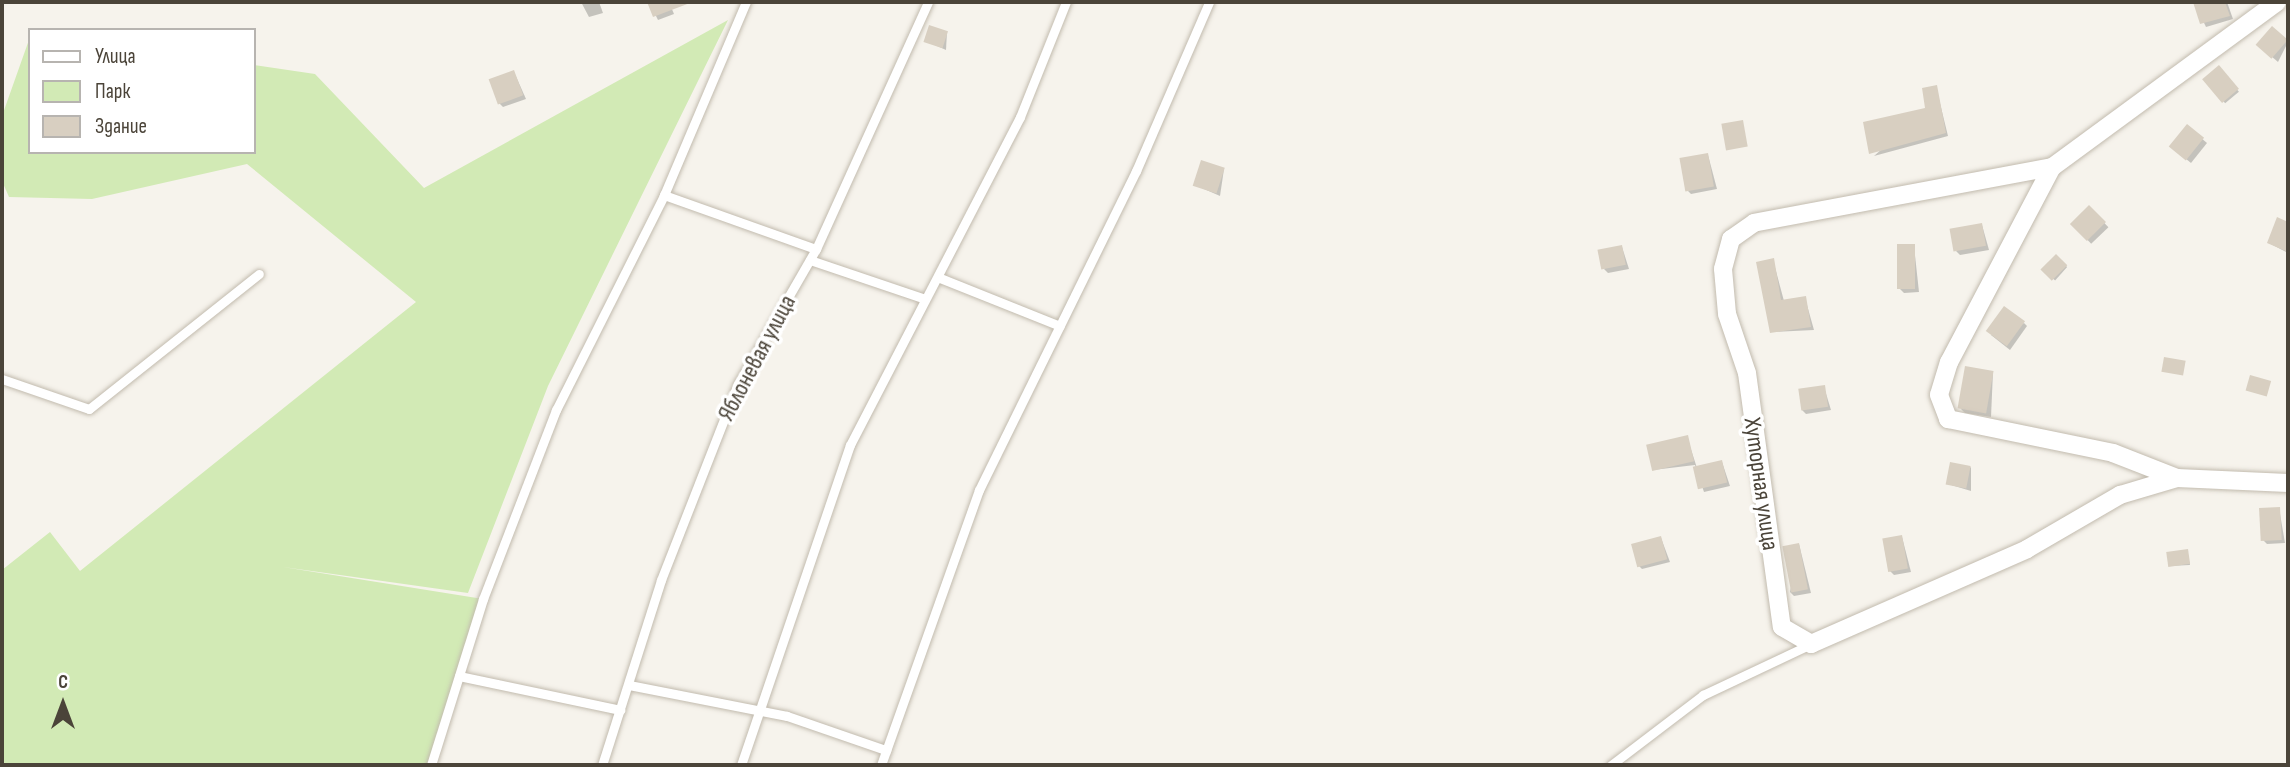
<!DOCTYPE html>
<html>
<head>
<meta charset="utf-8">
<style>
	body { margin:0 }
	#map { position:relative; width:2290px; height:767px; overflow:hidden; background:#f6f3ec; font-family:"Sofia Sans Condensed",sans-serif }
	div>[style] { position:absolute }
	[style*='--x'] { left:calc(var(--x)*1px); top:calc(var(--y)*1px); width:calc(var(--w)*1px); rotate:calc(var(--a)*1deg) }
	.green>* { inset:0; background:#d2eab5 }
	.shadow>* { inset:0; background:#0003; transform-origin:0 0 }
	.building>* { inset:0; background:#d8cfc1; transform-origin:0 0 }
	.roads { filter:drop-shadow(0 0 2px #c2bbae) drop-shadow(0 0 2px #c2bbae) }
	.service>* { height:9px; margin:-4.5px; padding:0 4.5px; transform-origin:4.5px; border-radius:4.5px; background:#fff }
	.minor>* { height:18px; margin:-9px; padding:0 9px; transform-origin:9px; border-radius:9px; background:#fff }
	span { translate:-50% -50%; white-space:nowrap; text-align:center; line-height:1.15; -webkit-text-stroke:7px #fff; paint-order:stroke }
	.street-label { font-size:24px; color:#4b4439 }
	.frame { position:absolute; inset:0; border:4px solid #4b4439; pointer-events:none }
	.legend { position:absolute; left:28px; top:28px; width:228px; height:126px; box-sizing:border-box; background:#fff; border:2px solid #b7b4b0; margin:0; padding:9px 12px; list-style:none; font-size:21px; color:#4b4439 }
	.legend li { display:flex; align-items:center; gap:14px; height:35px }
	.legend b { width:35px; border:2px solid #b7b4b0 }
	.north { position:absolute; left:28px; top:669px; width:70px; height:70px; -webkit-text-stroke:5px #fff; paint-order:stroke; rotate:0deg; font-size:19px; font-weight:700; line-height:28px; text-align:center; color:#4b4439 }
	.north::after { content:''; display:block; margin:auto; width:24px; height:32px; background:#4b4439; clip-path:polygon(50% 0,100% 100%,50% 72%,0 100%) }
</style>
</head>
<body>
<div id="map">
	<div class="green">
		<div style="clip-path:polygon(728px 20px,548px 386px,468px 593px,283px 567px,483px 599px,431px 765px,2px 765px,2px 570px,50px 532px,80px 571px,416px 302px,247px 164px,92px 199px,9px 197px,2px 181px,2px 116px,30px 37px,30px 152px,254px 152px,254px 65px,315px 74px,424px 188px)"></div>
	</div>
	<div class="shadow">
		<div style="clip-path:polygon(581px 2px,599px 2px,603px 13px,589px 17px)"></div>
		<div style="clip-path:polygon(649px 2px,669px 2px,674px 14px,658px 20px)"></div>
		<div style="clip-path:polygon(2227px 2px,2233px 19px,2206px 27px,2195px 4px)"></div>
		<div style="clip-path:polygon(2272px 28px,2288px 42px,2278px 62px,2257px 44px)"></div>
		<div style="clip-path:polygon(947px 32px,946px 50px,926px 41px)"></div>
		<div style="left:2219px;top:68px;width:31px;height:18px;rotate:50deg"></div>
		<div style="clip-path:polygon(514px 72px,526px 99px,503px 107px,499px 103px)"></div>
		<div style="clip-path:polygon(1936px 87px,1948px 136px,1874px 156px,1927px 109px)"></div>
		<div style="clip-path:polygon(2187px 126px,2207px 143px,2191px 163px,2175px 150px)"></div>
		<div style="clip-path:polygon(1708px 155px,1717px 189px,1691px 194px,1687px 190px)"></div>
		<div style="clip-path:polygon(1224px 169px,1220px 196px,1195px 185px)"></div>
		<div style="left:2089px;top:207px;width:28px;height:24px;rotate:46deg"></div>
		<div style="clip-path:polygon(2278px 220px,2288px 224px,2288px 253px,2269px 243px)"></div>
		<div style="clip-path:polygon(1982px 225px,1989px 250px,1960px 255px,1956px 251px)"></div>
		<div style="clip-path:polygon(1914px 246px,1919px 292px,1904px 293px,1900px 289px)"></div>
		<div style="clip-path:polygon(1622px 247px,1629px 269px,1608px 273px,1604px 269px)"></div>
		<div style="left:2056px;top:257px;width:15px;height:18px;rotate:42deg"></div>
		<div style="clip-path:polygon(1773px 260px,1784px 301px,1805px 298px,1814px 330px,1771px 332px)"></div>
		<div style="clip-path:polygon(2024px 323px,2027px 326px,2010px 350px,1991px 335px)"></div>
		<div style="clip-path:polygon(1993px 372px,1991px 417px,1965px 413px,1961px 409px)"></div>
		<div style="clip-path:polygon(1824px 387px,1831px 410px,1806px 414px,1802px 410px)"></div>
		<div style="clip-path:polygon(1687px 437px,1697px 468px,1722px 462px,1730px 486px,1704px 492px,1695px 465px,1653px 470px)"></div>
		<div style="clip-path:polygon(1971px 467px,1971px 491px,1948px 484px)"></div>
		<div style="clip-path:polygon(2279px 508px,2285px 543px,2267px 544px,2263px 540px)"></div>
		<div style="clip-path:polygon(1902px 537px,1911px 572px,1894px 575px,1890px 571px)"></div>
		<div style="clip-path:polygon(1661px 538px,1670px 562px,1642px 569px,1638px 565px)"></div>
		<div style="clip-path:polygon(1799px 544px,1811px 593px,1794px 596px,1790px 592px)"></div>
		<div style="clip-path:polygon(2187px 551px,2190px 565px,2169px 566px)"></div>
	</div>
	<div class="building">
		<div style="clip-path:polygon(647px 2px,690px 2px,690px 3px,653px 17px)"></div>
		<div style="clip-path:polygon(2193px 2px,2225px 2px,2230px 16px,2200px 24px)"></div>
		<div style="left:929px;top:25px;width:20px;height:18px;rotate:18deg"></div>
		<div style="left:2272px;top:26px;width:21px;height:25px;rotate:41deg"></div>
		<div style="left:2219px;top:65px;width:31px;height:22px;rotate:50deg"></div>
		<div style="left:514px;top:70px;width:27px;height:27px;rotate:70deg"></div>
		<div style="clip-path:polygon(1937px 85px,1946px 133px,1869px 154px,1863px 122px,1925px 108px,1922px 88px)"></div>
		<div style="left:1743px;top:120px;width:27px;height:22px;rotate:80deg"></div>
		<div style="left:2187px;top:124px;width:22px;height:29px;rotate:39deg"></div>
		<div style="left:1708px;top:153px;width:34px;height:29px;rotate:80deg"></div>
		<div style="left:1201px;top:160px;width:25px;height:27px;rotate:18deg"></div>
		<div style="left:2089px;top:205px;width:24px;height:27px;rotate:45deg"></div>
		<div style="clip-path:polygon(2277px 217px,2288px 222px,2288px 252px,2267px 243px)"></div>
		<div style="left:1982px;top:223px;width:23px;height:33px;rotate:80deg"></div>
		<div style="left:1897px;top:244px;width:18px;height:45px"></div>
		<div style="left:1622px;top:245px;width:20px;height:25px;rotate:79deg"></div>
		<div style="left:2056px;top:254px;width:16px;height:22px;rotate:45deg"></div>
		<div style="clip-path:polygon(1774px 258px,1781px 300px,1806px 296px,1811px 327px,1770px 333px,1756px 262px)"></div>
		<div style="left:2004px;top:306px;width:26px;height:31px;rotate:36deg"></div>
		<div style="left:2164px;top:357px;width:22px;height:15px;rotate:10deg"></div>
		<div style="left:1965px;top:366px;width:29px;height:43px;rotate:10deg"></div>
		<div style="left:2250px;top:375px;width:22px;height:16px;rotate:16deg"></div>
		<div style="left:1825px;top:385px;width:22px;height:27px;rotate:82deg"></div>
		<div style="left:1688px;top:435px;width:27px;height:43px;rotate:77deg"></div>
		<div style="left:1722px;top:460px;width:23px;height:30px;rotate:77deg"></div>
		<div style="left:1950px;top:462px;width:21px;height:23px;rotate:11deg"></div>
		<div style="left:2280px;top:507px;width:33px;height:21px;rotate:87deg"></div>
		<div style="left:1902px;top:535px;width:34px;height:20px;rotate:80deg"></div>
		<div style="left:1661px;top:536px;width:24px;height:31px;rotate:75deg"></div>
		<div style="left:1799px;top:543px;width:47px;height:17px;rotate:79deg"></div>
		<div style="left:2188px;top:549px;width:15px;height:22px;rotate:82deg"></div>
	</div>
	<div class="roads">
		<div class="service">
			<div style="--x:664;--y:195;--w:161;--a:19.6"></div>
			<div style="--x:810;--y:260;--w:121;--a:18.7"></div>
			<div style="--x:940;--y:278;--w:129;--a:21.8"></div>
			<div style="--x:2;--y:379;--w:92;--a:19"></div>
			<div style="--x:89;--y:409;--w:217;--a:-38.5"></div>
			<div style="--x:459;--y:676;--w:165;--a:11.9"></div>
			<div style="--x:629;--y:685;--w:161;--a:11.1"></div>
			<div style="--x:787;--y:716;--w:105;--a:19"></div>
			<div style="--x:431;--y:765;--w:174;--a:-72.6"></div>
			<div style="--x:483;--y:599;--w:203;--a:-68.9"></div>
			<div style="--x:556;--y:410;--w:241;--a:-63.3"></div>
			<div style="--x:664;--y:195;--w:210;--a:-67"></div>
			<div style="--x:602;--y:765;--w:194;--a:-72.3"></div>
			<div style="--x:661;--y:580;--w:211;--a:-68.6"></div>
			<div style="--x:738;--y:384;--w:156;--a:-60"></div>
			<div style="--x:816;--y:249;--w:271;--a:-65.6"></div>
			<div style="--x:741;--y:765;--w:338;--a:-71.2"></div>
			<div style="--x:850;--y:445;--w:369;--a:-62.6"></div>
			<div style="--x:1020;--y:117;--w:124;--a:-68.2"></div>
			<div style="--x:881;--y:765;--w:292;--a:-70.4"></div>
			<div style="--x:979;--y:490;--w:356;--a:-63.8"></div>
			<div style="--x:1136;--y:171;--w:184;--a:-66.6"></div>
			<div style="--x:1611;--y:765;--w:116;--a:-37.3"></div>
			<div style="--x:1703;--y:695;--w:119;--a:-25.3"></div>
		</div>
		<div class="minor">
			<div style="--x:2277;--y:2;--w:279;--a:143.7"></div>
			<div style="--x:2052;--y:167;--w:221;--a:117.8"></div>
			<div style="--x:1949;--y:362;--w:34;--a:107"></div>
			<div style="--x:1939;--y:395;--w:26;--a:69"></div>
			<div style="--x:1948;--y:419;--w:168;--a:11.6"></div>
			<div style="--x:2113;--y:453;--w:69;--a:21.3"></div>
			<div style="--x:2177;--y:478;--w:111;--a:2.6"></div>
			<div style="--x:2052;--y:167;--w:303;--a:169.4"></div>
			<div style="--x:1754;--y:223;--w:28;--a:145"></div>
			<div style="--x:1731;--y:239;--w:31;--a:105"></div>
			<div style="--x:1723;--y:269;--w:45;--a:84.9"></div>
			<div style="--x:1727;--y:314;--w:62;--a:71.3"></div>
			<div style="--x:1747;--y:373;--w:256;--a:82.2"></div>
			<div style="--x:1782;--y:627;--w:34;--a:30"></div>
			<div style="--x:1811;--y:644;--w:236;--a:-23.7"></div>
			<div style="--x:2027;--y:549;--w:108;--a:-30.1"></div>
			<div style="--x:2120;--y:495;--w:59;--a:-16.6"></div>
		</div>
	</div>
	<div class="street-label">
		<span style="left:757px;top:358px;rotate:-62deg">Яблоневая улица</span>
		<span style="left:1761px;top:484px;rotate:82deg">Хуторная улица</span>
	</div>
	<div class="frame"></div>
	<ul class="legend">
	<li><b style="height:9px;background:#fff"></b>Улица</li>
	<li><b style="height:19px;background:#d2eab5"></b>Парк</li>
	<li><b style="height:19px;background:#d8cfc1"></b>Здание</li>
	</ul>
	<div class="north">С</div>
</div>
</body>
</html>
